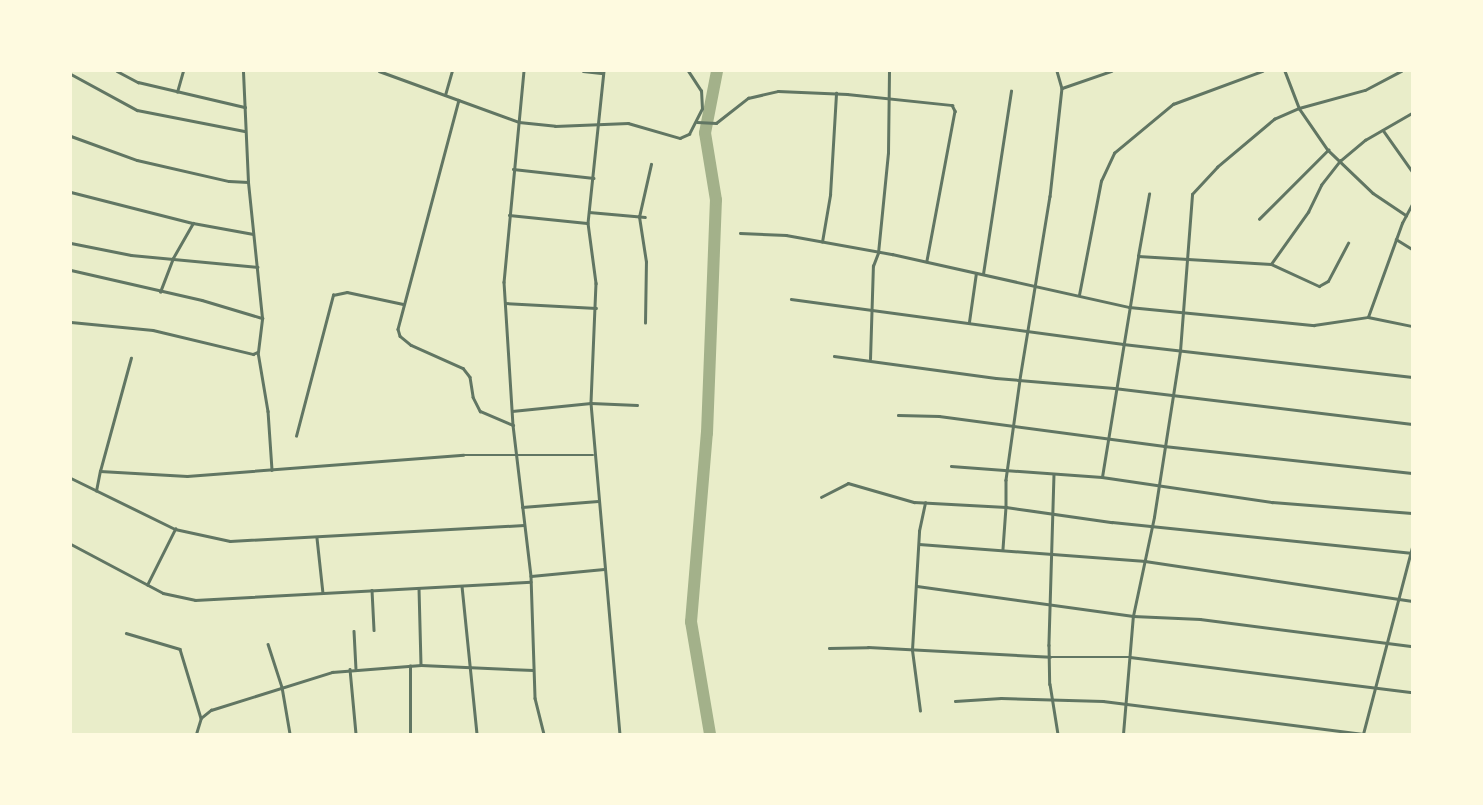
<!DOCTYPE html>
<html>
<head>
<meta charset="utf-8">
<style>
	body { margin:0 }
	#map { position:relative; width:1483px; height:805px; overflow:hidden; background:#e9edc9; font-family:"Playfair Display",serif }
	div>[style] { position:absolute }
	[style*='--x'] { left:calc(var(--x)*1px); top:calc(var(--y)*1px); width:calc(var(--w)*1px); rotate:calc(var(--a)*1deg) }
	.river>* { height:12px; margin:-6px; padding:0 6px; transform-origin:6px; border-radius:6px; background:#a3b18a }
	.minor>* { height:2.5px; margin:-1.25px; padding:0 1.25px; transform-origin:1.25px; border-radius:1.25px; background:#617663 }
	span { translate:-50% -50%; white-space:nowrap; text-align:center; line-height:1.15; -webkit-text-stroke:4.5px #fefae0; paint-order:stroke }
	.frame { position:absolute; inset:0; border:72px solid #fefae0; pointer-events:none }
</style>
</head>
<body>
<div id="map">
	<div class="river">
		<div style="--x:710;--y:734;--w:114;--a:-99.6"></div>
		<div style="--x:691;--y:622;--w:190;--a:-85.2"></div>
		<div style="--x:707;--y:433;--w:233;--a:-87.8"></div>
		<div style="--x:716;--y:200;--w:68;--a:-99.3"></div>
		<div style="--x:705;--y:133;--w:63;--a:-79"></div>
	</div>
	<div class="minor">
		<div style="--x:117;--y:71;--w:24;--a:28"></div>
		<div style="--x:138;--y:82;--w:110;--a:13.2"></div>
		<div style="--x:379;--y:71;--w:149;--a:20"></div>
		<div style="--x:519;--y:122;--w:36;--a:6"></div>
		<div style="--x:555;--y:126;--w:73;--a:-2.4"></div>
		<div style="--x:628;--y:123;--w:54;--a:16.1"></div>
		<div style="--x:680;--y:138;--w:10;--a:-24"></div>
		<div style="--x:689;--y:134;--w:28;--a:-63"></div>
		<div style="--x:702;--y:109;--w:18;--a:-93"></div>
		<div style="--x:701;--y:91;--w:24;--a:-123"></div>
		<div style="--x:524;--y:71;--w:212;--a:95.4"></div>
		<div style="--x:504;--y:282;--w:143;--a:86.4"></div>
		<div style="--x:513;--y:425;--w:152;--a:83.2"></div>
		<div style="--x:531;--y:576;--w:122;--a:88.1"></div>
		<div style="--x:535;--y:698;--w:37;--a:76"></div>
		<div style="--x:583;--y:71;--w:20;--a:6"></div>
		<div style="--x:604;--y:71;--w:153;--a:96"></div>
		<div style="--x:588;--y:223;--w:61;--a:82.4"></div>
		<div style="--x:596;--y:283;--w:120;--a:92.4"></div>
		<div style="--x:591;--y:403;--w:332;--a:85"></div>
		<div style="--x:1057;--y:71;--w:18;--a:74"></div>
		<div style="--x:1062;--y:88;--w:109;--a:96.3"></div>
		<div style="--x:1050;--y:196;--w:186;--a:99.3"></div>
		<div style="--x:1020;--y:380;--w:101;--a:98"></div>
		<div style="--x:1006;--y:480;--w:27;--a:90"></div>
		<div style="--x:1006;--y:507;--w:107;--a:8.1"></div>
		<div style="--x:1112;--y:522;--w:302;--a:5.9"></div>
		<div style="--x:1285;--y:71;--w:40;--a:69"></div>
		<div style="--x:1299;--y:108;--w:51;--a:55.4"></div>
		<div style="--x:1328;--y:150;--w:62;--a:43.7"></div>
		<div style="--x:1373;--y:193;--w:40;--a:34"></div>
		<div style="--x:71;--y:74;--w:75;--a:28.6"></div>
		<div style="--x:137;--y:110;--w:109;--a:11.1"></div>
		<div style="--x:1062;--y:88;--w:52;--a:-19.1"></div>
		<div style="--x:177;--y:92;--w:22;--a:-74"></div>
		<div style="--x:445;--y:95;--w:25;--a:-74"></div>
		<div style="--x:459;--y:100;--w:237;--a:104.9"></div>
		<div style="--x:398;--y:329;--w:7;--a:74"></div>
		<div style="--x:400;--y:336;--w:14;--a:39"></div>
		<div style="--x:411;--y:345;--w:57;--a:23.9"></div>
		<div style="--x:463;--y:368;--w:11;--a:52"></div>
		<div style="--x:470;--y:377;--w:20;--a:81"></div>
		<div style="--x:473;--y:397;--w:16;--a:63"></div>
		<div style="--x:480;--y:411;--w:36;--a:23"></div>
		<div style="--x:697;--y:122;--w:19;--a:3"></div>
		<div style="--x:716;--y:123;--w:41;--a:-38"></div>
		<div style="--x:748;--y:98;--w:31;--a:-13"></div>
		<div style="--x:778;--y:91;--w:69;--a:2.5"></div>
		<div style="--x:847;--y:94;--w:106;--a:6"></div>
		<div style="--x:952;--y:105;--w:7;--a:63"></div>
		<div style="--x:955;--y:111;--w:153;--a:100.6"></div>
		<div style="--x:1383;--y:130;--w:50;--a:54.7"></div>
		<div style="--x:71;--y:136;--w:70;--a:20"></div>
		<div style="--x:137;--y:160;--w:94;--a:12.9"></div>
		<div style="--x:229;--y:181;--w:19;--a:3"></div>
		<div style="--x:513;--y:169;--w:81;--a:6.4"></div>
		<div style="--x:71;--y:192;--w:126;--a:14.3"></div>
		<div style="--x:193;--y:223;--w:61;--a:10.4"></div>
		<div style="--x:589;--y:212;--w:56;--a:5.1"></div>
		<div style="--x:509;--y:215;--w:78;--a:5.9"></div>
		<div style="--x:1259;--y:219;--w:98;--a:-45"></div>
		<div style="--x:740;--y:233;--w:46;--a:2.5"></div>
		<div style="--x:786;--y:235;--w:108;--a:10.2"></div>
		<div style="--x:892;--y:254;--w:243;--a:12.6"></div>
		<div style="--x:1129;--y:307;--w:186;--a:5.6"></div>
		<div style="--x:1314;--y:325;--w:55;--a:-8.4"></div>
		<div style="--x:1368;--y:317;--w:45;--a:11.6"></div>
		<div style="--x:1396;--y:239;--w:19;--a:32"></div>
		<div style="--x:822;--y:242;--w:48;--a:-80.3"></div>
		<div style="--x:830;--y:195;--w:102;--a:-86.6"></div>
		<div style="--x:71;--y:243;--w:61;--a:11.3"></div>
		<div style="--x:131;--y:255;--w:127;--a:5.4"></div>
		<div style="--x:1138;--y:256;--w:63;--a:-79.9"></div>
		<div style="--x:1271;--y:264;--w:64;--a:-54.6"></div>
		<div style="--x:1308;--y:212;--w:30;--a:-64"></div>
		<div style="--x:1321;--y:185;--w:31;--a:-52"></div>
		<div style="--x:1340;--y:161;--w:33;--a:-40"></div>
		<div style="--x:1365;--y:140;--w:54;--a:-29.9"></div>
		<div style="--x:71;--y:270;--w:134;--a:12.9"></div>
		<div style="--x:202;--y:300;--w:63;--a:16.7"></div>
		<div style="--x:983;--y:274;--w:185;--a:-81.3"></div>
		<div style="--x:160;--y:292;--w:36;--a:-69"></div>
		<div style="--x:173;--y:258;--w:40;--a:-60.3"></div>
		<div style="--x:1079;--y:295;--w:116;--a:-79.1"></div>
		<div style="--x:1101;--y:181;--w:31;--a:-65"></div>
		<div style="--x:1114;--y:153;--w:77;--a:-39.7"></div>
		<div style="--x:1173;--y:104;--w:95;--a:-20.3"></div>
		<div style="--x:791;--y:299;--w:335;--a:7.7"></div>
		<div style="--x:1123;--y:344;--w:291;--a:6.5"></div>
		<div style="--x:505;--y:303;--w:91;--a:3.1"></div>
		<div style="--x:1368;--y:317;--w:100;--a:-70.1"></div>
		<div style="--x:1402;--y:223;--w:21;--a:-62"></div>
		<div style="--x:71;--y:322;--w:82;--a:5.6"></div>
		<div style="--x:153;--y:330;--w:103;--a:13.5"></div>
		<div style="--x:253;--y:354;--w:5;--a:-22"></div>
		<div style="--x:258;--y:352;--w:34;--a:-83"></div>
		<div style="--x:262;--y:318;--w:137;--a:-95.9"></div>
		<div style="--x:248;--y:182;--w:111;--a:-92.6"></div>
		<div style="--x:969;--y:322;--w:49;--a:-81.9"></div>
		<div style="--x:645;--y:323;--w:61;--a:-89.1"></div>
		<div style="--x:646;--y:262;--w:46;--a:-98.8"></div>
		<div style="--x:639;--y:217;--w:54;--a:-77.2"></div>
		<div style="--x:258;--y:352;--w:60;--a:80.4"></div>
		<div style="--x:268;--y:411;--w:59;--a:86.1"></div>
		<div style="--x:834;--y:356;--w:163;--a:7.7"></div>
		<div style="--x:996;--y:378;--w:118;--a:4.8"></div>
		<div style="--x:1114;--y:388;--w:300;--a:6.9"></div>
		<div style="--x:870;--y:359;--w:93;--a:-88.2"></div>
		<div style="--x:873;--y:266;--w:14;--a:-69"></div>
		<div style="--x:878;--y:253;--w:100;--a:-84.3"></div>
		<div style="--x:888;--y:153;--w:82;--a:-89.3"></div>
		<div style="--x:512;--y:411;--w:79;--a:-5.8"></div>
		<div style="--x:591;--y:403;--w:46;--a:2.5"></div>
		<div style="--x:898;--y:415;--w:41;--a:1.4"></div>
		<div style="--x:939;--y:416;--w:227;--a:7.6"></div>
		<div style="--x:1164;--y:446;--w:249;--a:6.2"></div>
		<div style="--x:296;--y:436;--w:146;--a:-75.3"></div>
		<div style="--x:333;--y:295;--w:14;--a:-12"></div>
		<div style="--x:347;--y:292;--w:57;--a:12.1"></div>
		<div style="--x:951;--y:466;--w:151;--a:4.2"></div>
		<div style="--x:1102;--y:477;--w:172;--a:8.4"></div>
		<div style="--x:1272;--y:502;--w:140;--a:4.5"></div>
		<div style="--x:100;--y:471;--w:117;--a:-74.7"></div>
		<div style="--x:1054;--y:474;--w:171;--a:91.7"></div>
		<div style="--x:1049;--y:645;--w:39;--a:89"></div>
		<div style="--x:1050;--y:684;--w:51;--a:80.9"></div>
		<div style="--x:1102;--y:477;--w:224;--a:-80.7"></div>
		<div style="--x:1138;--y:256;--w:133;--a:3.4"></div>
		<div style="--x:1271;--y:264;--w:53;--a:24.6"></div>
		<div style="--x:1319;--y:286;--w:10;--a:-29"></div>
		<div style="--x:1328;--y:281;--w:43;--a:-62.2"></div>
		<div style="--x:71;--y:478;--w:116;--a:26.1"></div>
		<div style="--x:175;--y:529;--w:56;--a:12.3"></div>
		<div style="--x:230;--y:541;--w:294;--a:-3.1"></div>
		<div style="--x:96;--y:491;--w:20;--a:-79"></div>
		<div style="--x:100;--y:471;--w:87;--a:3.3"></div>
		<div style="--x:187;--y:476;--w:277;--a:-4.4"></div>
		<div style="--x:463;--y:455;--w:130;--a:0"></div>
		<div style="--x:821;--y:497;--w:30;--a:-27"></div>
		<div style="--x:848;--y:483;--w:69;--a:16.1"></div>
		<div style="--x:914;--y:502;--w:92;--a:3.1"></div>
		<div style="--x:1006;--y:507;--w:42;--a:94.1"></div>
		<div style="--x:522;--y:507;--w:76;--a:-4.5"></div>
		<div style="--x:317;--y:538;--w:55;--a:83.8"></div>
		<div style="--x:71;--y:544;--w:104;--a:28"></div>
		<div style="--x:163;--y:593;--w:33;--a:12"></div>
		<div style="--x:195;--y:600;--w:336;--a:-3.1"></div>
		<div style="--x:919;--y:544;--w:227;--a:4.3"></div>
		<div style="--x:1145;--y:561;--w:270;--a:8.5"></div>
		<div style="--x:531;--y:576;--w:73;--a:-5.5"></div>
		<div style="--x:147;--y:585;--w:63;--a:-63.4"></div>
		<div style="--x:462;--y:586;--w:149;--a:84.2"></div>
		<div style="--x:917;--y:586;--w:218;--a:7.9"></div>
		<div style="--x:1133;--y:616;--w:67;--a:2.6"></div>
		<div style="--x:1200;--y:619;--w:214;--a:7.3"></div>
		<div style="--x:419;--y:588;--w:77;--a:88.5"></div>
		<div style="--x:372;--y:590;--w:40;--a:87.1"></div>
		<div style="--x:354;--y:631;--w:37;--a:87"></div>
		<div style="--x:126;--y:633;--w:56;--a:16.5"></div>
		<div style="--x:180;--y:649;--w:72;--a:73.1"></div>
		<div style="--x:268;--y:644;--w:45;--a:72"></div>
		<div style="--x:282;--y:687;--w:48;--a:80.3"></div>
		<div style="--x:829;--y:648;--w:39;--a:-1"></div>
		<div style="--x:868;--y:647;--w:182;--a:3.1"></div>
		<div style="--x:1050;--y:657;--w:80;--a:0"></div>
		<div style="--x:1130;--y:657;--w:284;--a:7.1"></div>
		<div style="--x:350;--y:669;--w:65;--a:84.7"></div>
		<div style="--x:955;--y:701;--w:46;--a:-3.7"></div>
		<div style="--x:1001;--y:698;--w:102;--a:1.7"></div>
		<div style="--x:1103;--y:701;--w:262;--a:7.2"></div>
		<div style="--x:920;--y:711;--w:62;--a:-97.5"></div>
		<div style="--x:912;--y:650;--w:119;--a:-86.6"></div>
		<div style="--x:919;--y:531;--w:29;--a:-78"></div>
		<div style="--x:196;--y:734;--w:17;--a:-73"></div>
		<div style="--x:201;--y:718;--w:13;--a:-39"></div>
		<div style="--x:211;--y:710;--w:127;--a:-17.4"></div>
		<div style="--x:332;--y:672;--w:89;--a:-4.5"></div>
		<div style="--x:421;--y:665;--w:112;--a:2.6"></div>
		<div style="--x:410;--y:734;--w:68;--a:-90"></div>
		<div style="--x:1123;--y:734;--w:118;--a:-85.2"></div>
		<div style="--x:1133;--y:616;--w:101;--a:-78"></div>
		<div style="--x:1154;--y:517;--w:168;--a:-81.1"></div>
		<div style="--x:1180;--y:351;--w:157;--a:-85.6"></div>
		<div style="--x:1192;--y:194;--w:37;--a:-47"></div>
		<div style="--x:1217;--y:167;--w:75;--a:-40.1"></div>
		<div style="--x:1274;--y:119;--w:27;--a:-24"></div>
		<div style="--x:1299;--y:108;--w:68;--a:-15.3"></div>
		<div style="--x:1365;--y:90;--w:41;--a:-27.8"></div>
		<div style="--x:1363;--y:734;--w:193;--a:-75.3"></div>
	</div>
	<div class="frame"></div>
</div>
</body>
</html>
